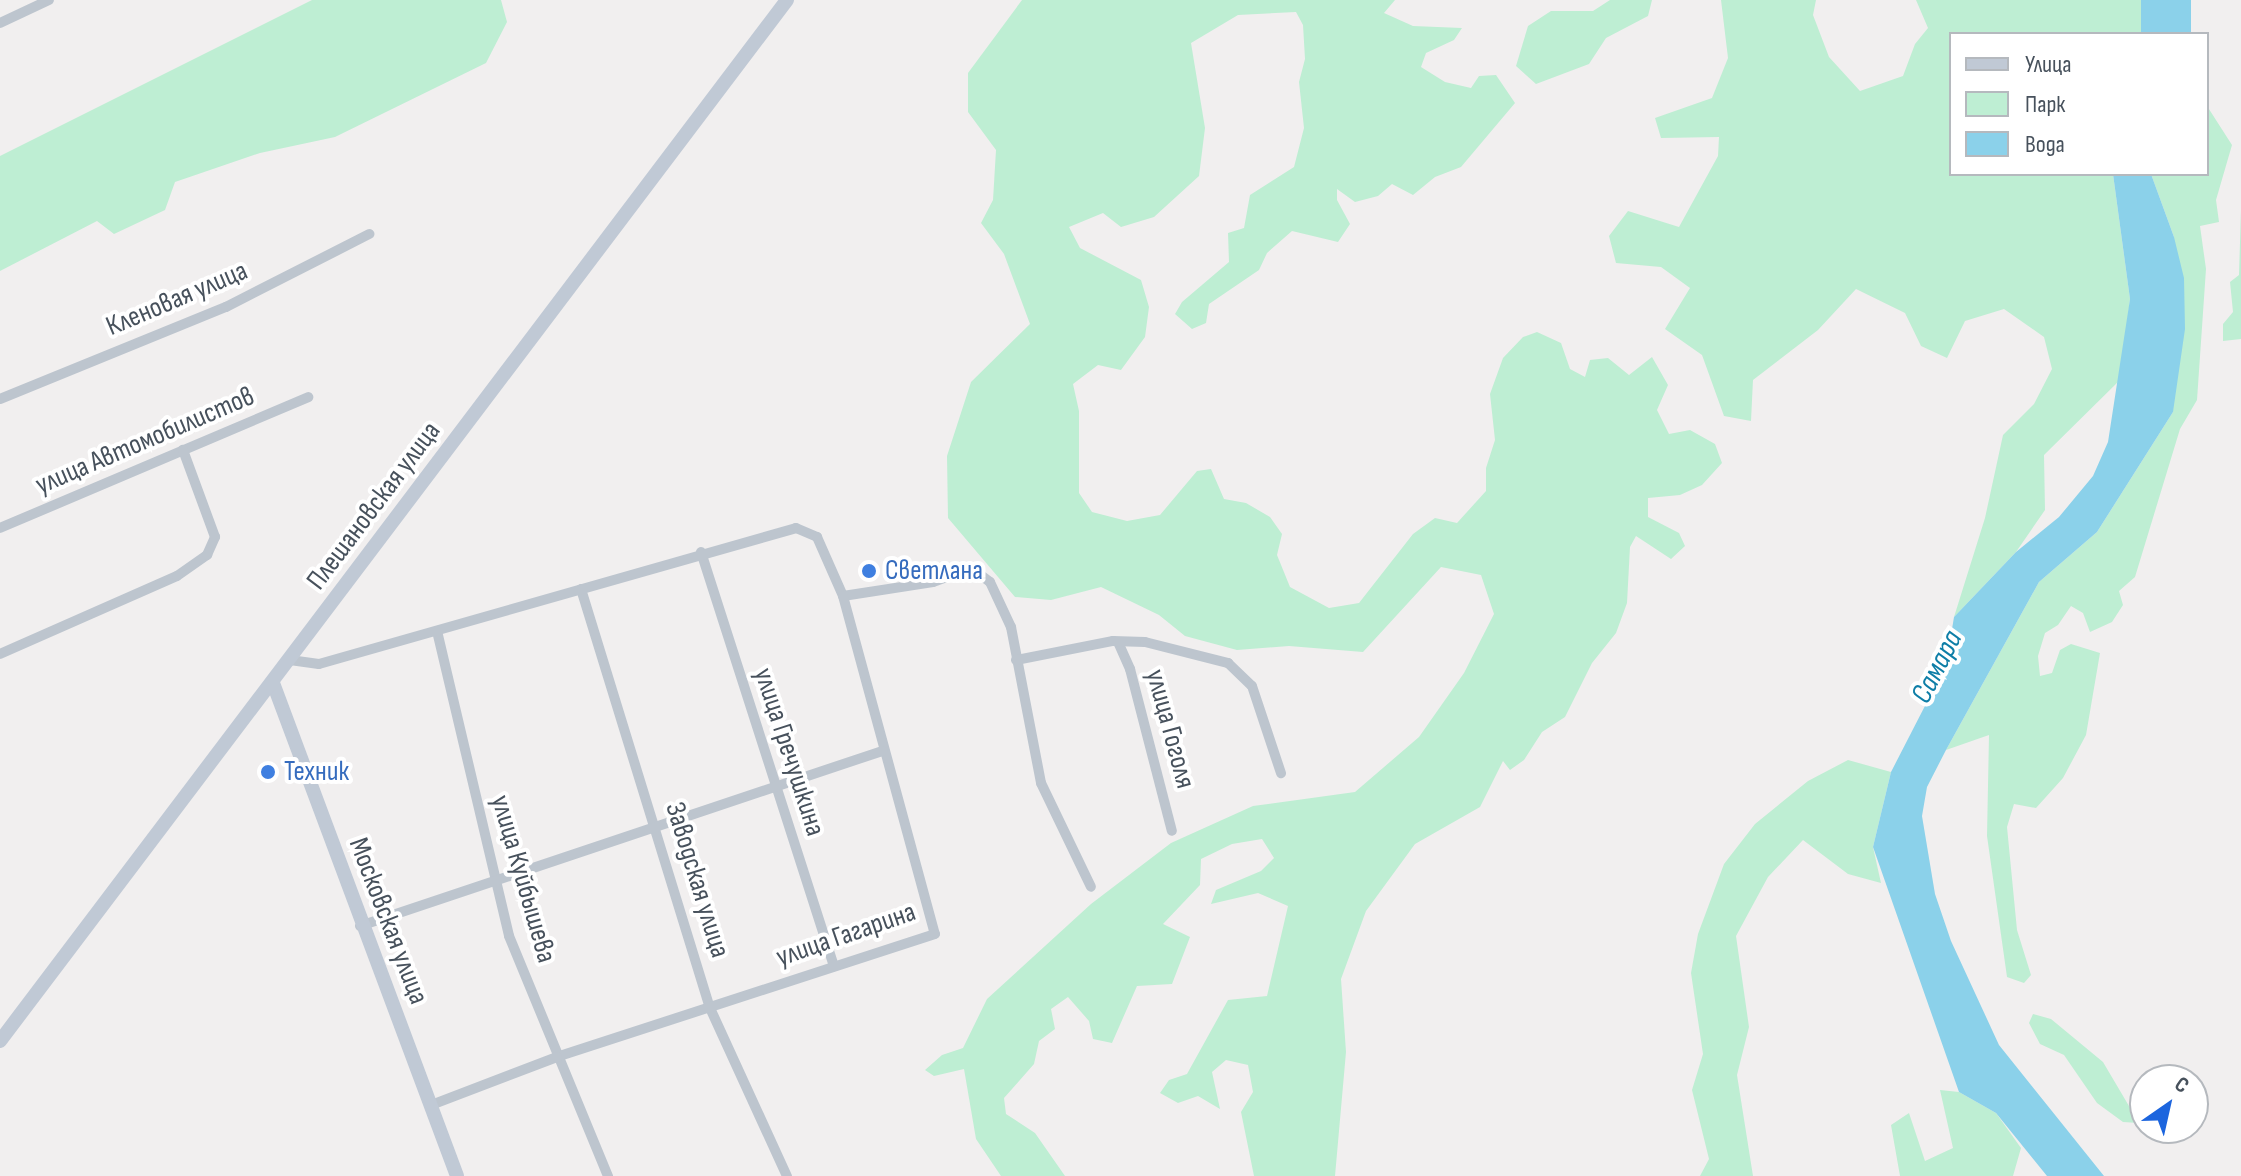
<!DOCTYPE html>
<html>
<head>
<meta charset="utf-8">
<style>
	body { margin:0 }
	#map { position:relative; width:2241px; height:1176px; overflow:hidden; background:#f1efef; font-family:"Sofia Sans Condensed",sans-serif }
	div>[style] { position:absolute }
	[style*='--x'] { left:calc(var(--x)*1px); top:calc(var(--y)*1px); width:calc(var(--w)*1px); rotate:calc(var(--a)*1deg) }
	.green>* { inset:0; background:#beeed3 }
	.water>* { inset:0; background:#8bd1ea; transform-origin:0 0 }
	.street>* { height:10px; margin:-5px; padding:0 5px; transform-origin:5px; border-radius:5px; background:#bdc5ce }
	.secondary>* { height:14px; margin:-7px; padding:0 7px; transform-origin:7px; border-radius:7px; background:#c0c9d5 }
	.dots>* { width:22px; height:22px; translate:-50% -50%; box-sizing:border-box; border:4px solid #fff; border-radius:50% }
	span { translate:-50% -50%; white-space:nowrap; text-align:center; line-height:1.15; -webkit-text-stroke:8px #fff; paint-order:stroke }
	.street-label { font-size:28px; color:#47515c }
	.shop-label { font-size:28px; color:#366cbe }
	.left { translate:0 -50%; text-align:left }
	.water-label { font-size:30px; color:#0e7ea7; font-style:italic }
	.legend { position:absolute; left:1949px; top:32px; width:260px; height:144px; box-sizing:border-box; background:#fff; border:2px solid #b5b9be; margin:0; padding:10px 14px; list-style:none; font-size:24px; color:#47515c }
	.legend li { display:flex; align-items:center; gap:16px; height:40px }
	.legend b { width:40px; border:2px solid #b5b9be }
	.north { position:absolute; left:2129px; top:1064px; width:80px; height:80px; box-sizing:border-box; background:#fff; border:2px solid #b5b9be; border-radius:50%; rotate:34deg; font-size:22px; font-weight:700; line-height:32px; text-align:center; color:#47515c }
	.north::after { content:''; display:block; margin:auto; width:28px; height:36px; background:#1c65de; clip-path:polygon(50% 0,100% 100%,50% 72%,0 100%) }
</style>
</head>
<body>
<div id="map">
	<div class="green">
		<div style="clip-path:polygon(312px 0,501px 0,507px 22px,486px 63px,335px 137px,260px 153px,175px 182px,165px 210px,114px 234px,97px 221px,0 271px,0 156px)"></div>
		<div style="clip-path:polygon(1022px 0,1395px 0,1384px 13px,1413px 26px,1462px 28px,1454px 40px,1426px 53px,1421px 67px,1445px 82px,1471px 88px,1479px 76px,1496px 75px,1515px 103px,1461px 167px,1435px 177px,1413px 195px,1392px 184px,1378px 196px,1355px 202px,1337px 189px,1337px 200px,1350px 224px,1338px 242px,1292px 231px,1267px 253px,1259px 270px,1209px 304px,1206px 323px,1192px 329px,1175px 314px,1182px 302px,1229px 262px,1228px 233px,1244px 228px,1250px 195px,1294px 167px,1304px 128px,1299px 82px,1305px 59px,1303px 25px,1296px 12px,1238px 15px,1191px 43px,1205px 128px,1199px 176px,1154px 217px,1121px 227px,1103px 213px,1069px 227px,1080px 248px,1141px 280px,1149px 307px,1145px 337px,1121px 370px,1098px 365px,1073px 384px,1079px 411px,1079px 493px,1092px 512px,1127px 521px,1160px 515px,1197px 471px,1211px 469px,1224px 499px,1246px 503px,1270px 517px,1282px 534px,1277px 555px,1290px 587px,1329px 608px,1359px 603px,1413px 534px,1435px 518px,1457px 523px,1486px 491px,1486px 468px,1495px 440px,1490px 394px,1503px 358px,1523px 337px,1537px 332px,1561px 343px,1570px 369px,1585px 377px,1590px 360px,1608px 358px,1629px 375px,1652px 357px,1668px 385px,1657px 410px,1669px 434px,1690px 430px,1715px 444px,1722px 463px,1702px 485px,1680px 495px,1648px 498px,1648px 517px,1679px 533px,1685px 546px,1671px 559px,1636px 536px,1630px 547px,1627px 603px,1616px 633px,1592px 663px,1565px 717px,1542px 732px,1524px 760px,1510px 770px,1503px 761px,1480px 807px,1415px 844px,1366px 911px,1341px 979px,1346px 1052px,1335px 1176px,1254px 1176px,1241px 1112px,1253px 1092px,1248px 1065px,1226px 1060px,1212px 1072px,1220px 1109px,1198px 1096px,1178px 1103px,1160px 1093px,1169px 1080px,1187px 1074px,1228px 1000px,1267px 996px,1288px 906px,1258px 893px,1211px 904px,1216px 890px,1261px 871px,1274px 858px,1262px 839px,1232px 844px,1201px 859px,1200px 885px,1163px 924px,1190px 937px,1172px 984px,1137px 986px,1112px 1043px,1093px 1039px,1089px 1021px,1068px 997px,1051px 1009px,1055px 1029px,1039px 1041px,1034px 1064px,1004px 1098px,1006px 1114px,1035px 1133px,1065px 1176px,1001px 1176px,976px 1139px,964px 1069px,934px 1076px,925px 1070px,942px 1055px,963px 1048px,987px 999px,1091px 904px,1171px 843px,1253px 806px,1355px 792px,1419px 737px,1464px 673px,1494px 614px,1481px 575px,1441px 567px,1363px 652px,1289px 646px,1237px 650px,1185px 636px,1159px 615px,1101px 587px,1051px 600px,1015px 597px,948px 518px,947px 456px,971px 382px,1030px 324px,1004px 254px,981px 223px,993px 200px,996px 150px,968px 112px,968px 73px)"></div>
		<div style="clip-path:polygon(1610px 0,1652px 0,1648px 16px,1606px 38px,1589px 64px,1536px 84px,1516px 66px,1528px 26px,1551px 11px,1593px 11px)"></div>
		<div style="clip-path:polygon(1721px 0,1816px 0,1813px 15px,1829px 57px,1860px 91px,1903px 76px,1915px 44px,1928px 28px,1916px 0,2141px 0,2143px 34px,1951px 34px,1951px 174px,2113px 174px,2130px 299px,2121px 379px,2044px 455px,2045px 510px,2016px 552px,1954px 617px,1985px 518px,2003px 435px,2034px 404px,2052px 369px,2044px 337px,2004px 309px,1965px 321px,1947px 358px,1921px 346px,1905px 313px,1856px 289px,1818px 330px,1753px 380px,1751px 421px,1724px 416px,1702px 355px,1665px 329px,1690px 288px,1661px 267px,1616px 263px,1609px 236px,1628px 211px,1679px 227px,1718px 156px,1719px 137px,1661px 138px,1655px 118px,1712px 98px,1728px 58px)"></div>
		<div style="clip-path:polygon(2207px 106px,2232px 145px,2216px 200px,2219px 222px,2200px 226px,2206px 269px,2197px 400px,2180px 429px,2135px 577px,2119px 591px,2123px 605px,2112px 622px,2090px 632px,2083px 613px,2071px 606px,2058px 625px,2045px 633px,2038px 656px,2040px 676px,2052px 673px,2060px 650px,2071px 644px,2100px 653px,2086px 735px,2063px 778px,2036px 808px,2014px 804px,2007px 827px,2017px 930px,2031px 975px,2024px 983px,2007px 977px,1987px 836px,1989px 735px,1946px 750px,2039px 582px,2097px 532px,2173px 412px,2174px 237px,2151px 174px,2207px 174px)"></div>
		<div style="clip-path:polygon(2241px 210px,2241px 339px,2223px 341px,2223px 324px,2233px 312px,2230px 282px,2239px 275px)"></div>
		<div style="clip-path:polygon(1848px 760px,1891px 772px,1873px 847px,1881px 883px,1848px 874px,1803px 840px,1768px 877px,1736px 936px,1749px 1027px,1737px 1075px,1753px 1176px,1700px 1176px,1709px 1159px,1692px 1090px,1703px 1054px,1691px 973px,1698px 934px,1724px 864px,1755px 824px,1808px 781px)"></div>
		<div style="clip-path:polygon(2033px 1014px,2051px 1019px,2103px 1062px,2139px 1123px,2123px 1122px,2097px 1103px,2064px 1055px,2040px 1044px,2029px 1023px)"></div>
		<div style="clip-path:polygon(1940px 1090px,1959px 1092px,1996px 1113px,2021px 1148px,2013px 1176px,1900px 1176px,1891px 1125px,1909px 1113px,1925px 1161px,1953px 1148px)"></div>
	</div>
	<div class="water">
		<div style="left:2141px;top:0;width:50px;height:34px"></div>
		<div style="clip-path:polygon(2113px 174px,2151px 174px,2174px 237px,2184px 278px,2185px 329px,2173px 412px,2097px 532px,2039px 582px,1946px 750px,1927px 787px,1922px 816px,1935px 894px,1951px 941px,1999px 1045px,2104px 1176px,2047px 1176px,1996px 1113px,1959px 1092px,1873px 847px,1891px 772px,1946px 665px,1954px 617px,2016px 552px,2059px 517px,2093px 476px,2108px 442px,2130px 299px)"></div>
	</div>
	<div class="street">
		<div style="--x:0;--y:23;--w:54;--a:-25.1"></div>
		<div style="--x:0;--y:399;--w:244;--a:-22.2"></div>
		<div style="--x:226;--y:307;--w:161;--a:-27"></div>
		<div style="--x:0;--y:528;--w:335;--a:-23"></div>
		<div style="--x:701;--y:552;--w:435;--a:72.2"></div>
		<div style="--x:581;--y:589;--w:438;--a:72.9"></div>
		<div style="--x:710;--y:1008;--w:185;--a:65.4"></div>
		<div style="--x:843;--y:596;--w:91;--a:-8.8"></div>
		<div style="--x:933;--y:582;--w:29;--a:-20"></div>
		<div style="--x:960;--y:572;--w:18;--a:3"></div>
		<div style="--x:978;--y:573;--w:15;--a:37"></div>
		<div style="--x:990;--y:582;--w:50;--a:65"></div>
		<div style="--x:1011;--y:627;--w:159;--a:79.1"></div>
		<div style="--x:1041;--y:783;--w:115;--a:64.3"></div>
		<div style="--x:437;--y:631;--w:313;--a:76.7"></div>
		<div style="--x:509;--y:936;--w:260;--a:67.6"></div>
		<div style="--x:1118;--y:642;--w:30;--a:66"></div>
		<div style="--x:1130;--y:669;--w:167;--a:75.5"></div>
		<div style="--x:0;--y:654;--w:193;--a:-23.8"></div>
		<div style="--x:177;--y:576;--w:37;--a:-35"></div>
		<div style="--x:207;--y:555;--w:20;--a:-66"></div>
		<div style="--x:215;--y:537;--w:93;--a:-110.2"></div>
		<div style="--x:290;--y:660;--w:29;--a:8"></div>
		<div style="--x:319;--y:664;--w:496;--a:-15.9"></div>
		<div style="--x:796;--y:528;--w:23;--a:23"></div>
		<div style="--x:817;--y:537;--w:64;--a:66.2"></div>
		<div style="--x:843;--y:596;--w:350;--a:74.8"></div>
		<div style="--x:935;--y:934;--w:398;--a:162"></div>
		<div style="--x:557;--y:1057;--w:135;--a:159.1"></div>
		<div style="--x:1016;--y:660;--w:99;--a:-11.1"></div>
		<div style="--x:1113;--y:641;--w:32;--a:2"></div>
		<div style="--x:1145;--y:642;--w:86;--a:14.2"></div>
		<div style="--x:1228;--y:663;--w:33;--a:44"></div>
		<div style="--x:1252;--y:686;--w:92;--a:71.6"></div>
		<div style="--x:360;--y:926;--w:551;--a:-18.53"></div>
	</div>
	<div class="secondary">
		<div style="--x:273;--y:683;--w:526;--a:69.53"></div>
		<div style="--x:0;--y:1041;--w:1305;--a:-52.91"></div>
	</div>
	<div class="dots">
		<div style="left:869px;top:571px;background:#3f7fe0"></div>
		<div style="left:268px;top:772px;background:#3f7fe0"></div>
	</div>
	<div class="street-label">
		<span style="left:177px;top:299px;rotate:-23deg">Кленовая улица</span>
		<span style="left:145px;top:441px;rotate:-23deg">улица Автомобилистов</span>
		<span style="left:374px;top:506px;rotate:-53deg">Плешановская улица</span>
		<span style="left:1170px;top:729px;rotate:75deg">улица Гоголя</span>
		<span style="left:789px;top:752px;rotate:72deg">улица Гречушкина</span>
		<span style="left:523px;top:879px;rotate:74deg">улица Куйбышева</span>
		<span style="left:697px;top:880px;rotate:73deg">Заводская улица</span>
		<span style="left:388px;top:921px;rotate:69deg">Московская улица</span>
		<span style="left:846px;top:935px;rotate:-19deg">улица Гагарина</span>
	</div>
	<div class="shop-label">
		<span class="left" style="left:885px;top:571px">Светлана</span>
		<span class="left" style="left:284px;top:772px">Техник</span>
	</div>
	<div class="water-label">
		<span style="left:1937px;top:667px;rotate:-63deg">Самара</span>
	</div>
	<ul class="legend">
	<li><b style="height:10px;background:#c0c9d5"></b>Улица</li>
	<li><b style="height:22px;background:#beeed3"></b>Парк</li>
	<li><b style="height:22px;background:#8bd1ea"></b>Вода</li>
	</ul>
	<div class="north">С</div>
</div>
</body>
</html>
